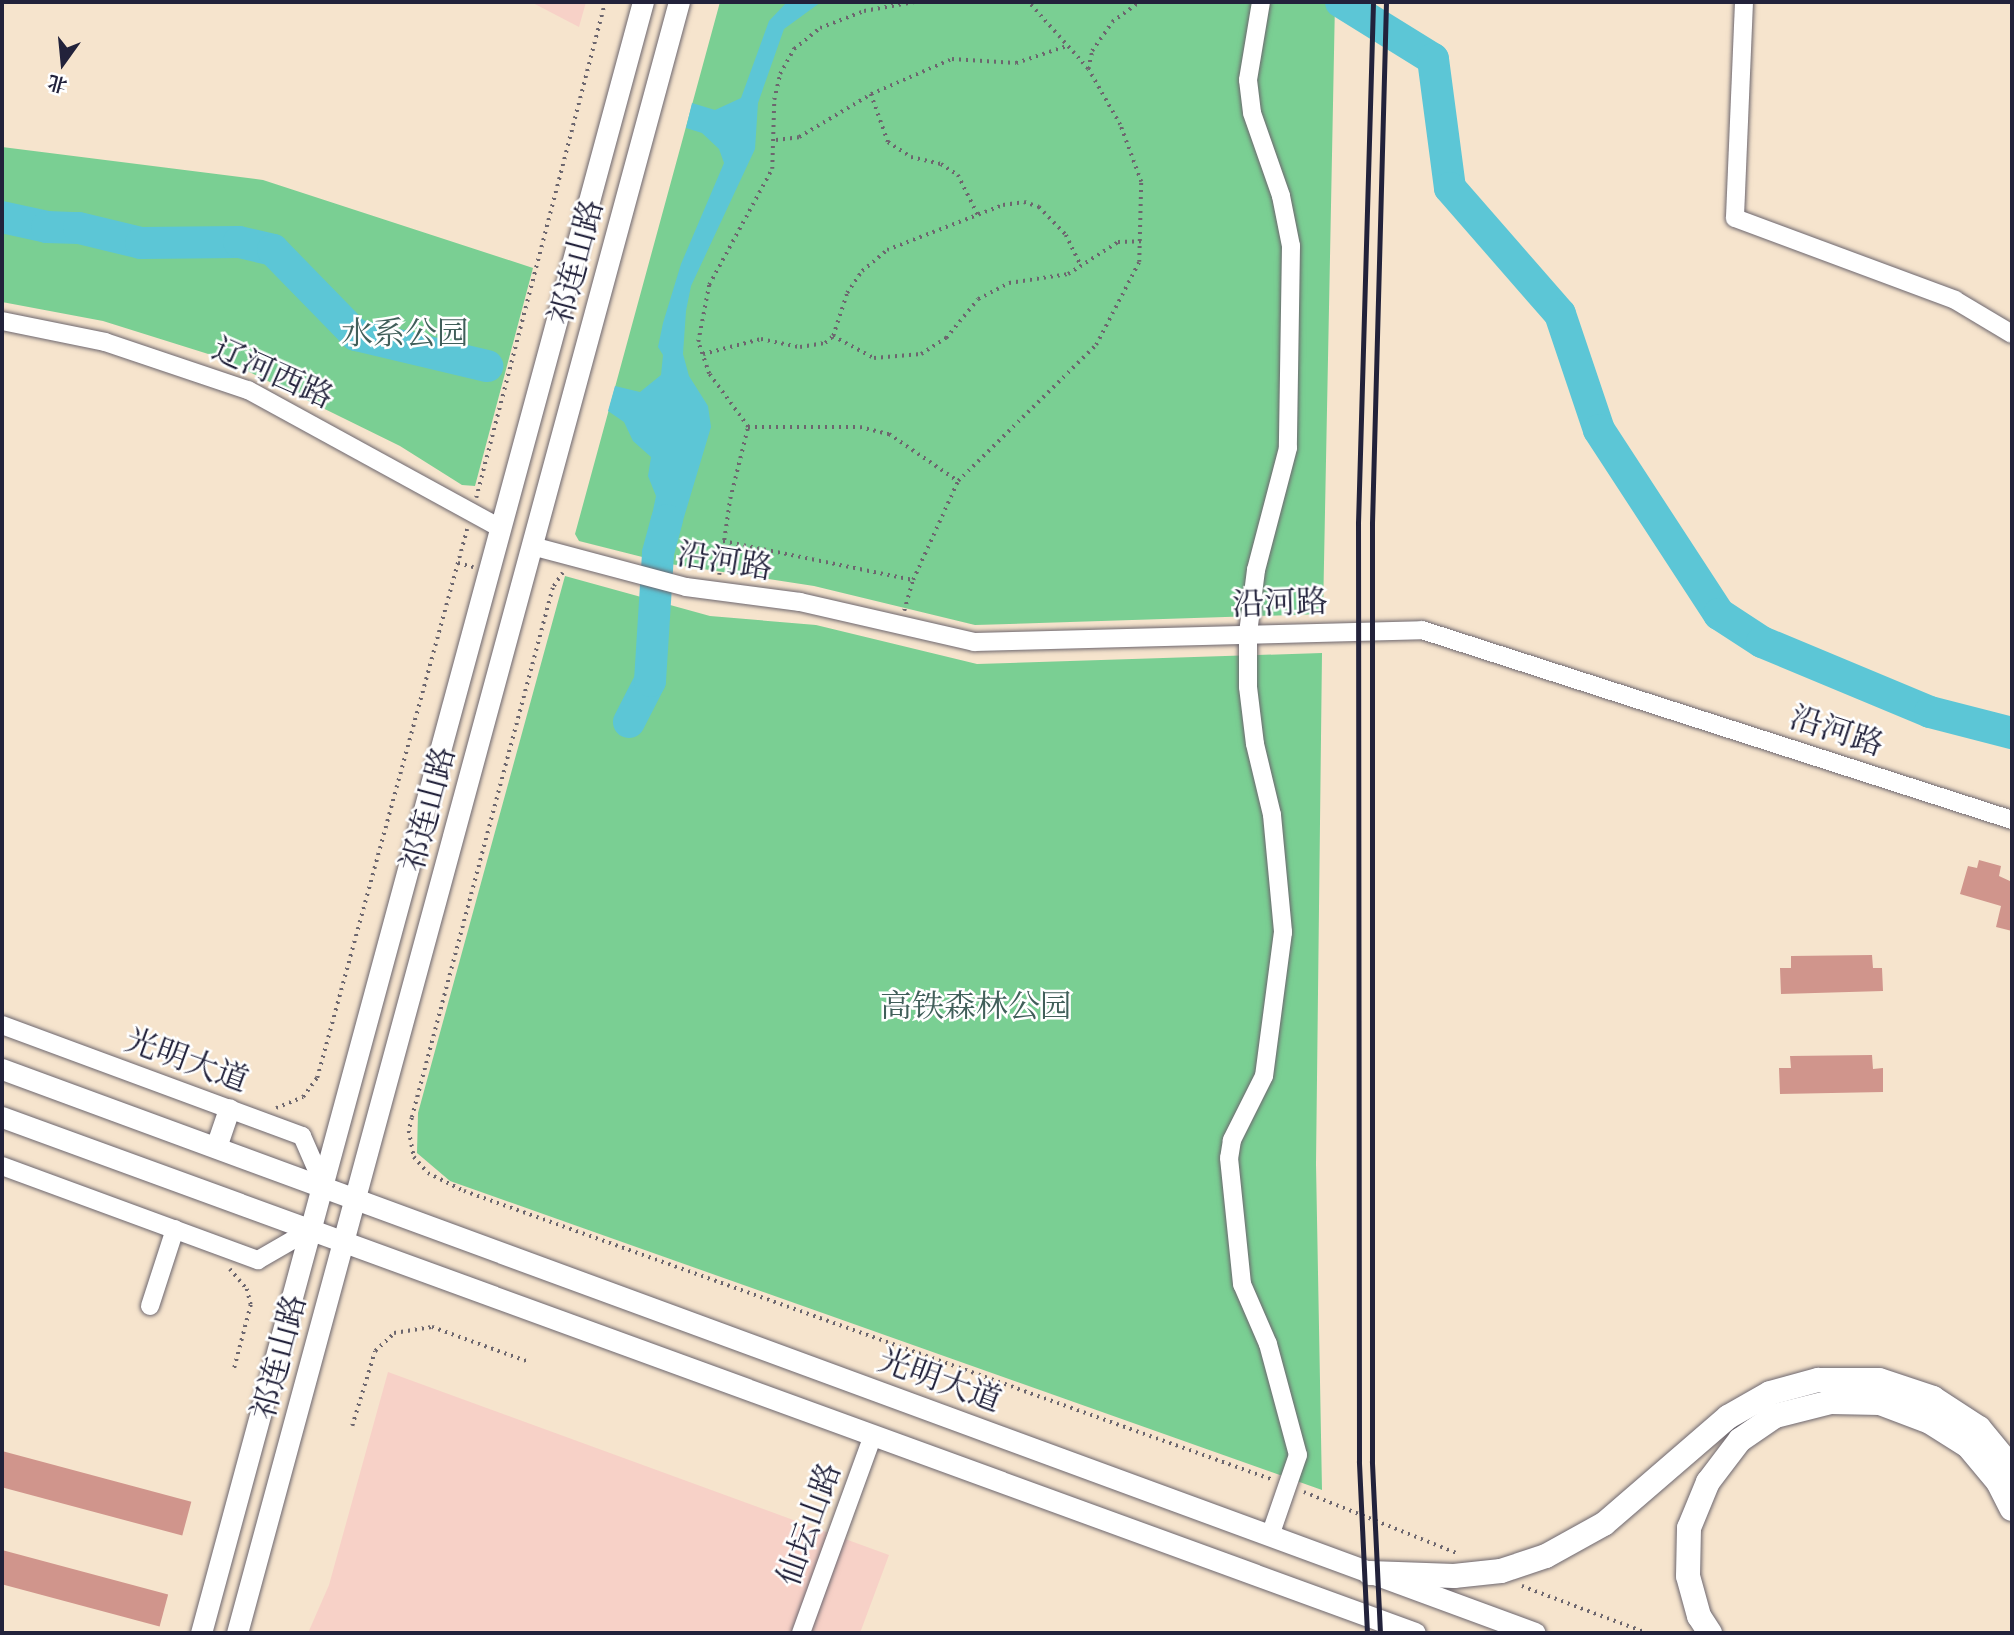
<!DOCTYPE html>
<html>
<head>
<meta charset="utf-8">
<style>
	body { margin:0 }
	#map { position:relative; width:2014px; height:1635px; overflow:hidden; background:#f6e4cd; font-family:"EB Garamond","Noto Serif SC",serif }
	div>[style] { position:absolute }
	[style*='--x'] { left:calc(var(--x)*1px); top:calc(var(--y)*1px); width:calc(var(--w)*1px); rotate:calc(var(--a)*1deg) }
	.built>* { inset:0; background:#f7d1c7 }
	.green>* { inset:0; background:#7acf93 }
	.water>* { inset:0; background:#5cc6d6 }
	.river>* { height:32px; margin:-16px; padding:0 16px; transform-origin:16px; border-radius:16px; background:#5cc6d6 }
	.building>* { inset:0; background:#d0958c; transform-origin:0 0 }
	.path>* { height:3.5px; margin-top:-1.75px; transform-origin:0; background:repeating-linear-gradient(90deg,#6c666e 0 2px,transparent 0 7px) }
	.roads { filter:drop-shadow(0 0 2px #6c666e) drop-shadow(0 0 2px #6c666e) }
	.minor>* { height:18px; margin:-9px; padding:0 9px; transform-origin:9px; border-radius:9px; background:#fff }
	.major>* { height:21px; margin:-10.5px; padding:0 10.5px; transform-origin:10.5px; border-radius:10.5px; background:#fff }
	.highway>* { height:24px; margin:-12px; padding:0 12px; transform-origin:12px; border-radius:12px; background:#fff }
	.rail>* { height:5px; margin:-2.5px; padding:0 2.5px; transform-origin:2.5px; border-radius:2.5px; background:#22223b }
	span { translate:-50% -50%; white-space:nowrap; text-align:center; line-height:1.15; -webkit-text-stroke:5px #fff; paint-order:stroke }
	.street-label { font-size:32px; color:#22223b }
	.park-label { font-size:32px; color:#415f5a }
	.frame { position:absolute; inset:0; border:4px solid #22223b; pointer-events:none }
	.north { position:absolute; left:28px; top:28px; width:70px; height:70px; -webkit-text-stroke:5px #fff; paint-order:stroke; rotate:195deg; font-size:19px; font-weight:700; line-height:28px; text-align:center; color:#22223b }
	.north::after { content:''; display:block; margin:auto; width:24px; height:32px; background:#22223b; clip-path:polygon(50% 0,100% 100%,50% 72%,0 100%) }
</style>
</head>
<body>
<div id="map">
	<div class="built">
		<div style="clip-path:polygon(531px 2px,586px 2px,579px 27px)"></div>
		<div style="clip-path:polygon(388px 1372px,889px 1555px,860px 1633px,308px 1633px,329px 1585px)"></div>
	</div>
	<div class="green">
		<div style="clip-path:polygon(720px 2px,1335px 2px,1323px 614px,975px 625px,814px 586px,670px 564px,579px 541px,575px 534px)"></div>
		<div style="clip-path:polygon(2px 147px,263px 180px,533px 268px,475px 486px,462px 485px,400px 446px,221px 358px,103px 321px,2px 302px)"></div>
		<div style="clip-path:polygon(565px 576px,710px 616px,816px 625px,977px 664px,1322px 653px,1316px 1164px,1322px 1490px,450px 1181px,417px 1153px,418px 1113px)"></div>
	</div>
	<div class="water">
		<div style="clip-path:polygon(787px 2px,821px 2px,784px 29px,758px 103px,755px 149px,691px 286px,686px 311px,683px 354px,689px 376px,708px 406px,711px 427px,670px 564px,643px 558px,656px 496px,648px 476px,651px 457px,633px 441px,624px 422px,608px 411px,615px 386px,640px 392px,661px 375px,663px 355px,658px 347px,663px 323px,681px 264px,724px 163px,719px 149px,702px 133px,686px 128px,692px 103px,715px 110px,741px 98px,769px 21px)"></div>
	</div>
	<div class="river">
		<div style="--x:1341;--y:2;--w:108;--a:31.8"></div>
		<div style="--x:1433;--y:59;--w:130;--a:82.5"></div>
		<div style="--x:1450;--y:188;--w:167;--a:48.9"></div>
		<div style="--x:1560;--y:314;--w:122;--a:71.4"></div>
		<div style="--x:1599;--y:430;--w:220;--a:56.9"></div>
		<div style="--x:1719;--y:614;--w:51;--a:33.1"></div>
		<div style="--x:1762;--y:642;--w:182;--a:22.6"></div>
		<div style="--x:1930;--y:712;--w:85;--a:14.4"></div>
		<div style="--x:2;--y:217;--w:46;--a:12.5"></div>
		<div style="--x:47;--y:227;--w:32;--a:2"></div>
		<div style="--x:79;--y:228;--w:64;--a:13.6"></div>
		<div style="--x:141;--y:243;--w:98;--a:-0.6"></div>
		<div style="--x:239;--y:242;--w:35;--a:13"></div>
		<div style="--x:273;--y:250;--w:119;--a:45.7"></div>
		<div style="--x:356;--y:335;--w:135;--a:13.3"></div>
		<div style="--x:629;--y:722;--w:46;--a:-62.9"></div>
		<div style="--x:650;--y:681;--w:128;--a:-86.4"></div>
		<div style="--x:658;--y:553;--w:34;--a:-75"></div>
	</div>
	<div class="building">
		<div style="clip-path:polygon(1979px 860px,2001px 866px,1999px 876px,2012px 882px,2012px 931px,1996px 927px,2001px 906px,1960px 894px,1968px 866px,1977px 868px)"></div>
		<div style="clip-path:polygon(1872px 955px,1873px 968px,1882px 968px,1883px 991px,1781px 994px,1780px 968px,1791px 968px,1791px 956px)"></div>
		<div style="clip-path:polygon(1872px 1055px,1873px 1069px,1883px 1068px,1883px 1092px,1780px 1094px,1779px 1068px,1791px 1068px,1790px 1056px)"></div>
		<div style="left:2px;top:1451px;width:196px;height:35px;rotate:15deg"></div>
		<div style="left:2px;top:1550px;width:172px;height:33px;rotate:15deg"></div>
	</div>
	<div class="path">
		<div style="--x:1088;--y:69;--w:18;--a:-77"></div>
		<div style="--x:1092;--y:51;--w:35;--a:-55"></div>
		<div style="--x:1112;--y:22;--w:34;--a:-36"></div>
		<div style="--x:871;--y:94;--w:51;--a:70.5"></div>
		<div style="--x:888;--y:142;--w:27;--a:33"></div>
		<div style="--x:911;--y:157;--w:31;--a:13"></div>
		<div style="--x:941;--y:164;--w:20;--a:33"></div>
		<div style="--x:958;--y:175;--w:45;--a:63.4"></div>
		<div style="--x:776;--y:140;--w:23;--a:-7"></div>
		<div style="--x:799;--y:137;--w:84;--a:-30.8"></div>
		<div style="--x:871;--y:94;--w:88;--a:-23.4"></div>
		<div style="--x:952;--y:59;--w:64;--a:3.6"></div>
		<div style="--x:1016;--y:63;--w:54;--a:-18.4"></div>
		<div style="--x:833;--y:336;--w:45;--a:-72"></div>
		<div style="--x:847;--y:293;--w:27;--a:-56"></div>
		<div style="--x:862;--y:271;--w:33;--a:-40"></div>
		<div style="--x:887;--y:250;--w:124;--a:-21.2"></div>
		<div style="--x:1003;--y:205;--w:21;--a:-8"></div>
		<div style="--x:1024;--y:202;--w:16;--a:18"></div>
		<div style="--x:1039;--y:207;--w:39;--a:46"></div>
		<div style="--x:1066;--y:235;--w:34;--a:64"></div>
		<div style="--x:703;--y:354;--w:60;--a:-14.5"></div>
		<div style="--x:761;--y:339;--w:40;--a:12"></div>
		<div style="--x:800;--y:347;--w:25;--a:-9"></div>
		<div style="--x:825;--y:343;--w:11;--a:-41"></div>
		<div style="--x:833;--y:336;--w:47;--a:28.2"></div>
		<div style="--x:874;--y:358;--w:47;--a:-4.9"></div>
		<div style="--x:921;--y:354;--w:30;--a:-33"></div>
		<div style="--x:946;--y:338;--w:50;--a:-50.6"></div>
		<div style="--x:978;--y:299;--w:35;--a:-27"></div>
		<div style="--x:1009;--y:283;--w:60;--a:-8.7"></div>
		<div style="--x:1068;--y:274;--w:59;--a:-32.6"></div>
		<div style="--x:1118;--y:242;--w:24;--a:-2"></div>
		<div style="--x:748;--y:427;--w:66;--a:-126.3"></div>
		<div style="--x:709;--y:374;--w:34;--a:-109"></div>
		<div style="--x:698;--y:342;--w:58;--a:-79.1"></div>
		<div style="--x:709;--y:285;--w:132;--a:-61.5"></div>
		<div style="--x:772;--y:169;--w:69;--a:-88.3"></div>
		<div style="--x:774;--y:100;--w:27;--a:-77"></div>
		<div style="--x:780;--y:74;--w:29;--a:-61"></div>
		<div style="--x:794;--y:49;--w:33;--a:-39"></div>
		<div style="--x:820;--y:28;--w:47;--a:-21.1"></div>
		<div style="--x:864;--y:11;--w:51;--a:-10.2"></div>
		<div style="--x:476;--y:498;--w:513;--a:-75.42"></div>
		<div style="--x:723;--y:541;--w:194;--a:11.6"></div>
		<div style="--x:458;--y:563;--w:16;--a:15"></div>
		<div style="--x:563;--y:573;--w:18;--a:124"></div>
		<div style="--x:553;--y:588;--w:548;--a:104.9"></div>
		<div style="--x:412;--y:1118;--w:13;--a:103"></div>
		<div style="--x:409;--y:1131;--w:26;--a:79"></div>
		<div style="--x:414;--y:1157;--w:21;--a:49"></div>
		<div style="--x:428;--y:1173;--w:40;--a:26.6"></div>
		<div style="--x:464;--y:1191;--w:857;--a:19.64"></div>
		<div style="--x:719;--y:575;--w:77;--a:-81.8"></div>
		<div style="--x:730;--y:499;--w:74;--a:-76"></div>
		<div style="--x:748;--y:427;--w:112;--a:0"></div>
		<div style="--x:860;--y:427;--w:30;--a:14"></div>
		<div style="--x:889;--y:434;--w:83;--a:34.3"></div>
		<div style="--x:904;--y:611;--w:32;--a:-74"></div>
		<div style="--x:913;--y:580;--w:109;--a:-65.6"></div>
		<div style="--x:958;--y:481;--w:194;--a:-44.6"></div>
		<div style="--x:1096;--y:345;--w:93;--a:-62.6"></div>
		<div style="--x:1139;--y:262;--w:80;--a:-88.6"></div>
		<div style="--x:1141;--y:182;--w:61;--a:-110.2"></div>
		<div style="--x:1120;--y:125;--w:64;--a:-119.7"></div>
		<div style="--x:1088;--y:69;--w:90;--a:-131.8"></div>
		<div style="--x:276;--y:1108;--w:29;--a:-22"></div>
		<div style="--x:303;--y:1097;--w:24;--a:-54"></div>
		<div style="--x:317;--y:1078;--w:569;--a:-74.72"></div>
		<div style="--x:230;--y:1269;--w:26;--a:50"></div>
		<div style="--x:247;--y:1289;--w:16;--a:76"></div>
		<div style="--x:251;--y:1305;--w:67;--a:104.7"></div>
		<div style="--x:352;--y:1426;--w:78;--a:-73"></div>
		<div style="--x:375;--y:1351;--w:26;--a:-43"></div>
		<div style="--x:394;--y:1333;--w:38;--a:-9"></div>
		<div style="--x:432;--y:1327;--w:103;--a:19.8"></div>
		<div style="--x:1304;--y:1492;--w:167;--a:21.8"></div>
		<div style="--x:1522;--y:1586;--w:134;--a:20.6"></div>
	</div>
	<div class="roads">
		<div class="minor">
			<div style="--x:1261;--y:2;--w:79;--a:99.5"></div>
			<div style="--x:1248;--y:80;--w:33;--a:83"></div>
			<div style="--x:1252;--y:113;--w:88;--a:70.7"></div>
			<div style="--x:1281;--y:196;--w:51;--a:78.7"></div>
			<div style="--x:1291;--y:246;--w:202;--a:90.9"></div>
			<div style="--x:1288;--y:448;--w:126;--a:104.7"></div>
			<div style="--x:1256;--y:570;--w:64;--a:97.2"></div>
			<div style="--x:1248;--y:633;--w:54;--a:90"></div>
			<div style="--x:1248;--y:687;--w:57;--a:83"></div>
			<div style="--x:1255;--y:744;--w:73;--a:76.5"></div>
			<div style="--x:1272;--y:815;--w:118;--a:84.6"></div>
			<div style="--x:1283;--y:932;--w:145;--a:97.5"></div>
			<div style="--x:1264;--y:1076;--w:72;--a:116.6"></div>
			<div style="--x:1232;--y:1140;--w:18;--a:99"></div>
			<div style="--x:1229;--y:1158;--w:127;--a:84.1"></div>
			<div style="--x:1242;--y:1284;--w:65;--a:66.6"></div>
			<div style="--x:1268;--y:1344;--w:115;--a:74.9"></div>
			<div style="--x:1298;--y:1455;--w:86;--a:109.1"></div>
			<div style="--x:1744;--y:2;--w:216;--a:92.4"></div>
			<div style="--x:1735;--y:218;--w:235;--a:20.4"></div>
			<div style="--x:1955;--y:300;--w:66;--a:30.8"></div>
			<div style="--x:2;--y:321;--w:105;--a:11.5"></div>
			<div style="--x:105;--y:342;--w:151;--a:18.6"></div>
			<div style="--x:248;--y:390;--w:287;--a:28.7"></div>
			<div style="--x:532;--y:546;--w:159;--a:14.9"></div>
			<div style="--x:686;--y:587;--w:115;--a:7.5"></div>
			<div style="--x:800;--y:602;--w:179;--a:12.9"></div>
			<div style="--x:974;--y:642;--w:448;--a:-1.5"></div>
			<div style="--x:1422;--y:630;--w:620;--a:17.85"></div>
			<div style="--x:2;--y:1025;--w:320;--a:20.3"></div>
			<div style="--x:302;--y:1136;--w:52;--a:66.4"></div>
			<div style="--x:2;--y:1166;--w:273;--a:20.2"></div>
			<div style="--x:258;--y:1260;--w:60;--a:-30"></div>
			<div style="--x:150;--y:1306;--w:81;--a:-72"></div>
			<div style="--x:801;--y:1633;--w:211;--a:-70"></div>
		</div>
		<div class="major">
			<div style="--x:2;--y:1069;--w:1633;--a:20.2"></div>
			<div style="--x:2;--y:1117;--w:1504;--a:20.06"></div>
			<div style="--x:216;--y:1147;--w:40;--a:-71.1"></div>
			<div style="--x:201;--y:1633;--w:1690;--a:-74.84"></div>
			<div style="--x:237;--y:1633;--w:1690;--a:-74.84"></div>
		</div>
		<div class="highway">
			<div style="--x:1370;--y:1573;--w:84;--a:2"></div>
			<div style="--x:1454;--y:1576;--w:47;--a:-6.1"></div>
			<div style="--x:1501;--y:1571;--w:47;--a:-18.4"></div>
			<div style="--x:1546;--y:1556;--w:66;--a:-28.9"></div>
			<div style="--x:1604;--y:1524;--w:164;--a:-40.8"></div>
			<div style="--x:1728;--y:1417;--w:48;--a:-29.7"></div>
			<div style="--x:1770;--y:1393;--w:50;--a:-15.2"></div>
			<div style="--x:1818;--y:1380;--w:61;--a:0"></div>
			<div style="--x:1879;--y:1380;--w:57;--a:18.4"></div>
			<div style="--x:1933;--y:1398;--w:55;--a:33.1"></div>
			<div style="--x:1979;--y:1428;--w:52;--a:50.5"></div>
			<div style="--x:1710;--y:1633;--w:20;--a:-123"></div>
			<div style="--x:1699;--y:1616;--w:41;--a:-105.4"></div>
			<div style="--x:1688;--y:1576;--w:48;--a:-88.8"></div>
			<div style="--x:1689;--y:1528;--w:50;--a:-67.6"></div>
			<div style="--x:1708;--y:1482;--w:53;--a:-52.7"></div>
			<div style="--x:1740;--y:1440;--w:42;--a:-34.4"></div>
			<div style="--x:1775;--y:1416;--w:58;--a:-14"></div>
			<div style="--x:1831;--y:1402;--w:49;--a:1.2"></div>
			<div style="--x:1880;--y:1403;--w:53;--a:20.8"></div>
			<div style="--x:1930;--y:1422;--w:45;--a:32.3"></div>
			<div style="--x:1968;--y:1446;--w:47;--a:50.2"></div>
			<div style="--x:1998;--y:1482;--w:30;--a:63"></div>
		</div>
	</div>
	<div class="rail">
		<div style="--x:1367;--y:1633;--w:172;--a:-92.7"></div>
		<div style="--x:1359;--y:1461;--w:938;--a:-90.06"></div>
		<div style="--x:1358;--y:523;--w:521;--a:-88.35"></div>
		<div style="--x:1380;--y:1633;--w:172;--a:-92.7"></div>
		<div style="--x:1372;--y:1461;--w:938;--a:-90"></div>
		<div style="--x:1372;--y:523;--w:521;--a:-88.46"></div>
	</div>
	<div class="street-label">
		<span style="left:576px;top:262px;rotate:-75deg">祁连山路</span>
		<span style="left:273px;top:373px;rotate:24deg">辽河西路</span>
		<span style="left:725px;top:561px;rotate:9deg">沿河路</span>
		<span style="left:1280px;top:603px;rotate:-2deg">沿河路</span>
		<span style="left:1837px;top:731px;rotate:18deg">沿河路</span>
		<span style="left:428px;top:809px;rotate:-75deg">祁连山路</span>
		<span style="left:187px;top:1060px;rotate:20deg">光明大道</span>
		<span style="left:279px;top:1357px;rotate:-75deg">祁连山路</span>
		<span style="left:940px;top:1380px;rotate:20deg">光明大道</span>
		<span style="left:809px;top:1524px;rotate:-70deg">仙坛山路</span>
	</div>
	<div class="park-label">
		<span style="left:405px;top:333px">水系公园</span>
		<span style="left:976px;top:1006px">高铁森林公园</span>
	</div>
	<div class="frame"></div>
	<div class="north">北</div>
</div>
</body>
</html>
